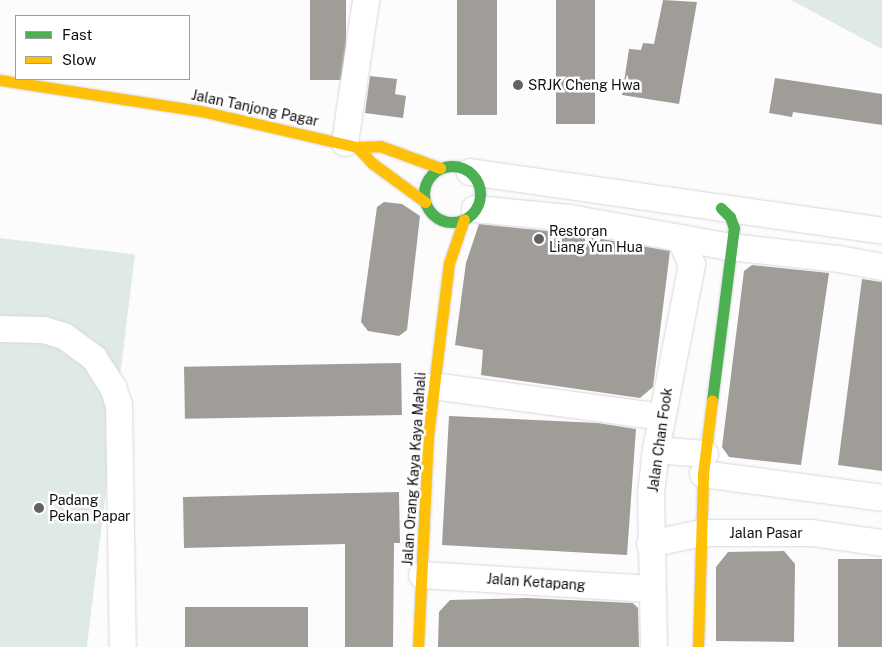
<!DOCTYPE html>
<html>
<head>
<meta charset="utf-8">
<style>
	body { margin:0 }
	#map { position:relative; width:882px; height:647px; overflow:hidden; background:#fcfcfd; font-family:"Public Sans",sans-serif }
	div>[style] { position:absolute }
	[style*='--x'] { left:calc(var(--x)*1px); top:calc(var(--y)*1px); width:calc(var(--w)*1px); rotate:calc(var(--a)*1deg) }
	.green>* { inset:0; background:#deeae3; transform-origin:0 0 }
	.building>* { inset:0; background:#a09c98; transform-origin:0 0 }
	.roads { filter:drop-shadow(0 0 1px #d8d7da) drop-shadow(0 0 1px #d8d7da) }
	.street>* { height:26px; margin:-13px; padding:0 13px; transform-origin:13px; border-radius:13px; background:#fff }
	.fast>* { height:11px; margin:-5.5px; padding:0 5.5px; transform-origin:5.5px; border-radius:5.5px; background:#4caf50 }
	.fast>.ring { margin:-5.5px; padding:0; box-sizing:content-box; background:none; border:11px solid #4caf50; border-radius:50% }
	.slow>* { height:11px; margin:-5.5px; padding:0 5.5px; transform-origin:5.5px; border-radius:5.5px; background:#ffc107 }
	.dots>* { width:14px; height:14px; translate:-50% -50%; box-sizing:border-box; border:2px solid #fff; border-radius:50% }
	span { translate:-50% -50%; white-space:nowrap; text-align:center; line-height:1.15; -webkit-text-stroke:5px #fff; paint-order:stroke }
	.poi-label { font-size:14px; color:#0f0d11 }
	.left { translate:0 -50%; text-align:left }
	.street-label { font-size:14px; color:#0f0d11 }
	.legend { position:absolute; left:15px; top:15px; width:175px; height:65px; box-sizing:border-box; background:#fff; border:1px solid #9f9ea0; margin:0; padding:6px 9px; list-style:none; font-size:15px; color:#0f0d11 }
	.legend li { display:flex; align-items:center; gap:10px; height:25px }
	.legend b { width:25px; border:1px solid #9f9ea0 }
</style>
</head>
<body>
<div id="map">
	<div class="green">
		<div style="clip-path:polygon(791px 0,882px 0,882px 49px)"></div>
		<div style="left:0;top:238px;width:136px;height:409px;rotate:7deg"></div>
	</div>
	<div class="building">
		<div style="left:310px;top:0;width:36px;height:80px"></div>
		<div style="left:457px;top:0;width:40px;height:115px"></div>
		<div style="left:556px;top:0;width:39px;height:124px"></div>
		<div style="clip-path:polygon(663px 0,697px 2px,679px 104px,622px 95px,629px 49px,641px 50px,643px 43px,654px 44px)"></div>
		<div style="clip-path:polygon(370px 76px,397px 79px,395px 94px,406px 96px,403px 118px,365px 113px)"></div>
		<div style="clip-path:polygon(775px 78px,882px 94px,882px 125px,793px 112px,792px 117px,769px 113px)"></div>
		<div style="clip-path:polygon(384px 202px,402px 204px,420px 216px,407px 330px,399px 336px,368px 331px,361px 322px,377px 207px)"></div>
		<div style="clip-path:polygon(479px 224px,568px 233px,670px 251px,653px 387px,640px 398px,481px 375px,483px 350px,455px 345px,466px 263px)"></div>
		<div style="clip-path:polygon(752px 265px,829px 273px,801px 465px,729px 457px,722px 447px,744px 271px)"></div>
		<div style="clip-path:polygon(862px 279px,882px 282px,882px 471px,838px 465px)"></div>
		<div style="left:401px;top:363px;width:52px;height:217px;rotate:89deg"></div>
		<div style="clip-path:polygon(449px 416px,598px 423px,636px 429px,627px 555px,442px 545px)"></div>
		<div style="clip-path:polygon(399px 492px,400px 543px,394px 543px,393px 647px,345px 647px,345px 544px,184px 548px,183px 497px)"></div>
		<div style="clip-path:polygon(784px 551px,795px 564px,794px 642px,716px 641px,716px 567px,728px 552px)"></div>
		<div style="left:882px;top:559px;width:88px;height:44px;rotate:90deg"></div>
		<div style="clip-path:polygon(527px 598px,633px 603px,638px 608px,639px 647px,438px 647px,439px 612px,450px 600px)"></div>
		<div style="left:308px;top:607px;width:40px;height:123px;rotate:90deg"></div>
	</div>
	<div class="roads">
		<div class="street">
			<div style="--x:345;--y:143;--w:145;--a:-81.6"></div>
			<div style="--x:470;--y:172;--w:416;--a:8.1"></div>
			<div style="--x:475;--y:209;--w:95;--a:5.4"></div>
			<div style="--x:570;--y:218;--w:163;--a:10.3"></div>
			<div style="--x:730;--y:247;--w:110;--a:6.3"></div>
			<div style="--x:839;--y:259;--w:44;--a:10.5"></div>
			<div style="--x:0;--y:329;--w:44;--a:1.3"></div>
			<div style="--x:44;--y:330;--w:21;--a:17"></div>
			<div style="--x:64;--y:336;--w:37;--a:36"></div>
			<div style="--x:94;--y:358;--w:35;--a:57"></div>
			<div style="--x:113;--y:387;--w:19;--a:72"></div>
			<div style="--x:119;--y:405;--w:242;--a:89.1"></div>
			<div style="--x:434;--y:386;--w:230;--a:7.7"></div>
			<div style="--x:656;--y:450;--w:49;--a:4.7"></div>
			<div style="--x:703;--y:474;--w:181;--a:7.6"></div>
			<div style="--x:650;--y:544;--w:53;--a:-11.9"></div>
			<div style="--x:702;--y:533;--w:110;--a:0"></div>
			<div style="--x:812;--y:533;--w:71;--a:8.1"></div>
			<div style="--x:422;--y:575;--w:229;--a:3.5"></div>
			<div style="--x:654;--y:647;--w:154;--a:-91.1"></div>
			<div style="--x:651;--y:493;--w:43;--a:-83.4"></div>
			<div style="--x:656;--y:450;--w:189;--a:-79"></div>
			<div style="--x:692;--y:264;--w:29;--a:-115"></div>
		</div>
		<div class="fast">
			<div class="ring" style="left:424px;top:166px;width:45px;height:45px"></div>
			<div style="--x:712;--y:401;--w:174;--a:-82.8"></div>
			<div style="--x:734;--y:228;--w:12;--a:-110"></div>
			<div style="--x:730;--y:217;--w:13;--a:-135"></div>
		</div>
		<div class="slow">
			<div style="--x:0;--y:80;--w:203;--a:8.8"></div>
			<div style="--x:201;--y:111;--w:160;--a:13"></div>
			<div style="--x:357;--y:147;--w:23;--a:-2"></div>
			<div style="--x:380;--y:146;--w:64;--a:20.1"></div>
			<div style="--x:357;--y:147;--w:22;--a:47"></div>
			<div style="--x:372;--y:163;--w:66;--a:36.3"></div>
			<div style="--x:418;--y:647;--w:211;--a:-87.3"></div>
			<div style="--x:428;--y:436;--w:174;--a:-83.1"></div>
			<div style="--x:449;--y:263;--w:46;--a:-71.2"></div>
			<div style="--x:698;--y:647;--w:173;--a:-88.3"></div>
			<div style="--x:703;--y:474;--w:74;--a:-83"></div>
		</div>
	</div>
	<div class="dots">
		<div style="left:518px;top:85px;background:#626164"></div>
		<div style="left:539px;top:239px;background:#626164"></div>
		<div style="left:39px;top:508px;background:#626164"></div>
	</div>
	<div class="poi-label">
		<span class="left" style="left:528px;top:85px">SRJK Cheng Hwa</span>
		<span class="left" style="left:549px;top:239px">Restoran<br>Liang Yun Hua</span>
		<span class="left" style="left:49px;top:508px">Padang<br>Pekan Papar</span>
	</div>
	<div class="street-label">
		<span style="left:255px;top:108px;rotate:12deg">Jalan Tanjong Pagar</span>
		<span style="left:660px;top:440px;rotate:-82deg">Jalan Chan Fook</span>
		<span style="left:414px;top:469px;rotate:-86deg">Jalan Orang Kaya Kaya Mahali</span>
		<span style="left:766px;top:533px">Jalan Pasar</span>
		<span style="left:536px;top:582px;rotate:4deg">Jalan Ketapang</span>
	</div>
	<ul class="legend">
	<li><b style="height:6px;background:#4caf50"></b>Fast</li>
	<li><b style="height:6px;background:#ffc107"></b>Slow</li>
	</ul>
</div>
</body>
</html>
